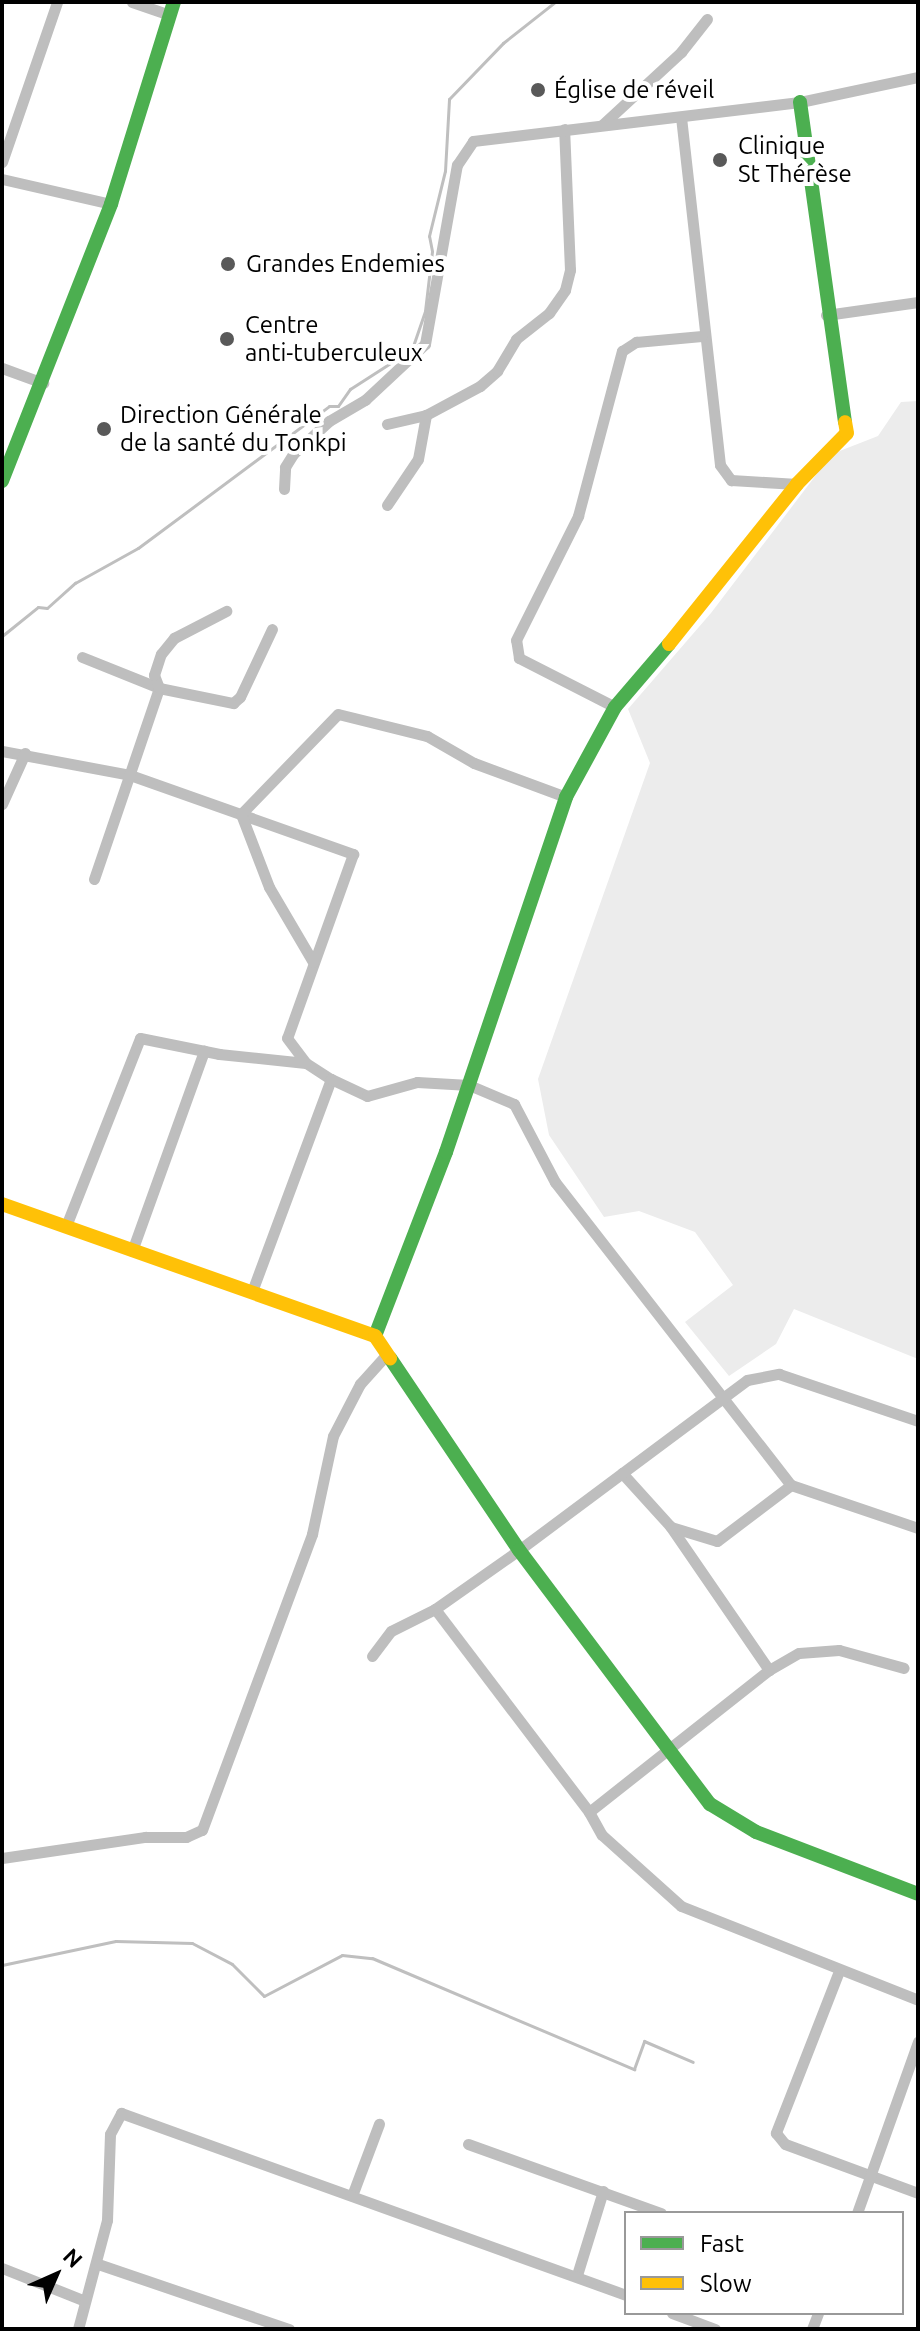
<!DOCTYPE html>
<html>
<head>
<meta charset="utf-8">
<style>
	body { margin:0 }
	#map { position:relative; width:920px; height:2331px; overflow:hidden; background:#fff; font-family:Ubuntu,sans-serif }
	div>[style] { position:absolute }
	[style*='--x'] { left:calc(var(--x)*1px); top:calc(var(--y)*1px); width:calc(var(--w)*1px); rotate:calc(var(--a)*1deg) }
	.green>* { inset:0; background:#ececec }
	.stream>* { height:3px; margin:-1.5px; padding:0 1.5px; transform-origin:1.5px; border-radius:1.5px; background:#bfbfbf }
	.street>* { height:11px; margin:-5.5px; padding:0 5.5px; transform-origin:5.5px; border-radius:5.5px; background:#bebebe }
	.fast>* { height:14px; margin:-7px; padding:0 7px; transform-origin:7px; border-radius:7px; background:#4caf50 }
	.slow>* { height:14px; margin:-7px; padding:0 7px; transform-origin:7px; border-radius:7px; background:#ffc107 }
	.dots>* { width:22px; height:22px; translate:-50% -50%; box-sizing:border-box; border:4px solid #fff; border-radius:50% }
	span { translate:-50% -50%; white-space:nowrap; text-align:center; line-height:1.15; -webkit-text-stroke:8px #fff; paint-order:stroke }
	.poi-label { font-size:24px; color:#000 }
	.left { translate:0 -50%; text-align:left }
	.frame { position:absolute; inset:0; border:4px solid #000; pointer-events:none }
	.legend { position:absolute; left:624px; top:2211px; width:280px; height:104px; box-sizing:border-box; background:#fff; border:2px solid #999; margin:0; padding:10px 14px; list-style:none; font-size:24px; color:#000 }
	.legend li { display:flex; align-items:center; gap:16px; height:40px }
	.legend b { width:40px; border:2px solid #999 }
	.north { position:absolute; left:16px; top:2235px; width:80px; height:80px; -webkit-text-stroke:6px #fff; paint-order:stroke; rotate:45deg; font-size:22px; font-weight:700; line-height:32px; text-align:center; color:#000 }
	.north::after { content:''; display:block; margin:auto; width:28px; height:36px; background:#000; clip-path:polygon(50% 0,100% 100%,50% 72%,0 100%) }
</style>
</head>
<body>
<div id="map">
	<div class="green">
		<div style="clip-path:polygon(918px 401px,918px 1359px,794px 1309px,776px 1344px,729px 1376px,685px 1322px,733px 1285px,695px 1232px,639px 1211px,604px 1217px,549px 1135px,538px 1079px,650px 763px,628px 709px,711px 613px,832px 454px,878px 436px,901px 402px)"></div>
	</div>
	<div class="stream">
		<div style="--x:2;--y:636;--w:46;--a:-38.9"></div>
		<div style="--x:38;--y:607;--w:9;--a:6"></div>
		<div style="--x:47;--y:608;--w:38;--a:-42"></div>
		<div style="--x:75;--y:583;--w:72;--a:-29.1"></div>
		<div style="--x:138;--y:548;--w:238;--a:-36.6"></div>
		<div style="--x:329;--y:406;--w:9;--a:0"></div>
		<div style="--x:338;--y:406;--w:21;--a:-55"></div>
		<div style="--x:350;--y:389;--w:74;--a:-32.8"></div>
		<div style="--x:412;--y:349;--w:40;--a:-71.1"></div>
		<div style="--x:425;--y:311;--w:60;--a:-83.3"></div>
		<div style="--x:432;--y:251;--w:15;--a:-101"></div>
		<div style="--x:429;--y:236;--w:67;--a:-76.2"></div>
		<div style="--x:445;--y:171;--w:72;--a:-86.8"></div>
		<div style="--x:449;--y:99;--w:78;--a:-46"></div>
		<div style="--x:503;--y:43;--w:66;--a:-38.3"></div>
		<div style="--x:2;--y:1965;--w:116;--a:-11.9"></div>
		<div style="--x:116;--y:1941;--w:76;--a:1.5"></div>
		<div style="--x:192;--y:1943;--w:45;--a:27.7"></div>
		<div style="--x:232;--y:1964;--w:45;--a:45"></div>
		<div style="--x:264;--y:1996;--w:88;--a:-27.7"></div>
		<div style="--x:342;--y:1955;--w:30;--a:6"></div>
		<div style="--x:372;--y:1958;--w:285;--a:23"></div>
		<div style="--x:634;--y:2069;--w:30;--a:-70"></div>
		<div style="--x:644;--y:2041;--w:53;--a:23.2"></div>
	</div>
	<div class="street">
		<div style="--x:132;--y:2;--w:40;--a:18.9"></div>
		<div style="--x:681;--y:117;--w:350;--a:83.6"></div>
		<div style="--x:720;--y:465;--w:19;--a:54"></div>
		<div style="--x:731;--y:480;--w:66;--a:3.5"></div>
		<div style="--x:602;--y:125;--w:108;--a:-42.7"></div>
		<div style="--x:681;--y:52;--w:42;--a:-51.8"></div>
		<div style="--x:2;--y:162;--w:169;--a:-71"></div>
		<div style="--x:2;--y:179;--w:112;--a:12.9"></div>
		<div style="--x:826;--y:315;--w:93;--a:-8"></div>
		<div style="--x:2;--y:368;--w:44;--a:20.1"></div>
		<div style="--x:387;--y:424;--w:40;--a:-13"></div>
		<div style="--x:426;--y:415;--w:61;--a:-28.2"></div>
		<div style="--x:480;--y:386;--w:23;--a:-41"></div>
		<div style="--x:497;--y:371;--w:37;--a:-59"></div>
		<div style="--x:516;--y:339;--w:42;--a:-38.2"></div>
		<div style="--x:549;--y:313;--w:28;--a:-55"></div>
		<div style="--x:565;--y:290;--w:21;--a:-76"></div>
		<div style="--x:570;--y:270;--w:141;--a:-92.4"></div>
		<div style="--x:284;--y:489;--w:22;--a:-87"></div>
		<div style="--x:285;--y:467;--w:15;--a:-58"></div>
		<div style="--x:293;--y:454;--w:49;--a:-42.5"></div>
		<div style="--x:329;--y:421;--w:42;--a:-30.3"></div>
		<div style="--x:365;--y:400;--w:82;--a:-43"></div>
		<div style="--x:425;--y:344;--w:182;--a:-79.9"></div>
		<div style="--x:457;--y:165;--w:29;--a:-56"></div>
		<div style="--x:473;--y:141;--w:329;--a:-6.8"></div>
		<div style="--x:800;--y:102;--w:121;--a:-12"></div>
		<div style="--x:387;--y:505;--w:55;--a:-56"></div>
		<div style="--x:418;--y:459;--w:45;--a:-79.7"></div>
		<div style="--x:82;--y:657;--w:83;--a:21.9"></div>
		<div style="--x:159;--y:688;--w:76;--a:11.5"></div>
		<div style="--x:233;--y:703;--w:9;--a:-41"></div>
		<div style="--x:240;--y:697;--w:75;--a:-64.8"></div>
		<div style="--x:615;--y:707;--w:108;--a:-153"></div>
		<div style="--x:519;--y:658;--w:18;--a:-99"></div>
		<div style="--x:516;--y:640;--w:139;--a:-63.4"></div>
		<div style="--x:578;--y:516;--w:171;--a:-75.1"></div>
		<div style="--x:622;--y:351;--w:17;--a:-33"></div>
		<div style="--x:636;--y:342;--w:66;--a:-5.2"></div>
		<div style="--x:2;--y:751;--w:130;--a:10.6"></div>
		<div style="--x:130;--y:775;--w:237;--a:19.5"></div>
		<div style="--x:353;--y:854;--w:195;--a:109.7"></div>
		<div style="--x:287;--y:1038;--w:31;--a:53"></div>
		<div style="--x:306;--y:1063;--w:30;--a:33"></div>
		<div style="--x:331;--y:1079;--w:226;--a:110.4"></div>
		<div style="--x:2;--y:804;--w:56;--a:-65.7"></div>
		<div style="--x:94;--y:879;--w:202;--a:-71.2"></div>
		<div style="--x:159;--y:688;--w:14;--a:-111"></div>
		<div style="--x:154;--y:675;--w:22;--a:-72"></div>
		<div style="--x:161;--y:654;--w:21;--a:-51"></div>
		<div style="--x:174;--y:638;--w:59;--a:-27.4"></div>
		<div style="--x:313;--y:962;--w:87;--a:-120.4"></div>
		<div style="--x:269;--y:887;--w:78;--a:-111"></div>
		<div style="--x:241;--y:814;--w:139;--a:-45.9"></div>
		<div style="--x:338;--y:714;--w:92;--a:13.9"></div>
		<div style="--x:427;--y:736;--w:54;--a:29.9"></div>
		<div style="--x:474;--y:763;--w:98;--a:20.3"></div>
		<div style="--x:331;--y:1079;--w:40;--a:25"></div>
		<div style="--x:367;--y:1096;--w:52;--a:-15.6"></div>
		<div style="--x:417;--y:1082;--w:52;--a:3.3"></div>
		<div style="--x:469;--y:1085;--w:49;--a:22.9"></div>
		<div style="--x:514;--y:1104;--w:88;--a:62.3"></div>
		<div style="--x:555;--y:1182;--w:384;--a:52.1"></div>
		<div style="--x:791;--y:1485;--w:134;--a:18.7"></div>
		<div style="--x:66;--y:1226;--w:202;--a:-68.5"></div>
		<div style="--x:140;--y:1038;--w:81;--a:11.4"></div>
		<div style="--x:219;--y:1054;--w:87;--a:5.9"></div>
		<div style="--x:132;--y:1251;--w:213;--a:-70.2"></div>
		<div style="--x:622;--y:1473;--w:72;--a:47.8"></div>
		<div style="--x:670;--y:1526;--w:175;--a:55.5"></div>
		<div style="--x:671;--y:1527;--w:48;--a:16.9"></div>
		<div style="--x:717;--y:1541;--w:93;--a:-37.1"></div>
		<div style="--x:435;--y:1609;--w:255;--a:52.8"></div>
		<div style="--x:589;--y:1812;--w:229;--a:-38.3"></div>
		<div style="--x:769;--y:1670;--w:34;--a:-30"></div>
		<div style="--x:799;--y:1653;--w:40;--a:-4.3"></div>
		<div style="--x:839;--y:1650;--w:67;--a:15.5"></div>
		<div style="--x:372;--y:1656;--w:31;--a:-53"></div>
		<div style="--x:391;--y:1631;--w:49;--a:-26.6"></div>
		<div style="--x:435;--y:1609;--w:103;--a:-35.1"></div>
		<div style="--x:519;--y:1550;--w:284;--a:-36.7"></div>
		<div style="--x:747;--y:1380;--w:33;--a:-11"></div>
		<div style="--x:779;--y:1374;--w:147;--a:18.7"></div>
		<div style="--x:589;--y:1812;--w:26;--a:61"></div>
		<div style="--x:602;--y:1835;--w:106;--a:41.9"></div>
		<div style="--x:681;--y:1906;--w:255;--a:21.6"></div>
		<div style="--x:2;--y:1858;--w:145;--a:-8.4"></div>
		<div style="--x:145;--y:1837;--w:41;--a:0"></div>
		<div style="--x:186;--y:1837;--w:17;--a:-24"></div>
		<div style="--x:202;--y:1830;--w:316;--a:-69.6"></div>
		<div style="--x:312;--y:1534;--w:100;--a:-77.9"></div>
		<div style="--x:333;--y:1436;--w:59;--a:-62.6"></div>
		<div style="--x:360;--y:1384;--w:38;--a:-48"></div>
		<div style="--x:839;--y:1971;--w:174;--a:111.3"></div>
		<div style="--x:776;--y:2133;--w:14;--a:51"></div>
		<div style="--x:785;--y:2144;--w:142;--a:20.2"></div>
		<div style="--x:468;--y:2144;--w:205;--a:19.7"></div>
		<div style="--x:353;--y:2193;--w:74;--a:-69.4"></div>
		<div style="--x:857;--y:2213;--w:182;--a:-70.4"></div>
		<div style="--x:98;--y:2264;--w:202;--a:18.8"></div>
		<div style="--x:2;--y:2268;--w:87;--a:21.6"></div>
		<div style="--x:577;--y:2275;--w:88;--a:-72.8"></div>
		<div style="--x:672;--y:2313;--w:46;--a:20.4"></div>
		<div style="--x:78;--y:2329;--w:113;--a:-75.1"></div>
		<div style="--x:107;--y:2220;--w:86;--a:-88"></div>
		<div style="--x:110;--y:2134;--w:24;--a:-62"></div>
		<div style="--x:121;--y:2113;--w:537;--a:19.82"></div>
		<div style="--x:812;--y:2329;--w:17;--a:-69"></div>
	</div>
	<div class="fast">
		<div style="--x:800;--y:102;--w:323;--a:82"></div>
		<div style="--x:2;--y:481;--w:298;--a:-68.5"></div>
		<div style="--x:111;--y:204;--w:212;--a:-72.7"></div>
		<div style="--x:375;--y:1336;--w:197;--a:-68.9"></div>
		<div style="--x:446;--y:1152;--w:375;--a:-71.3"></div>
		<div style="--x:566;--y:797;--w:102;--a:-61.4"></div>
		<div style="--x:615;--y:707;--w:83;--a:-49.4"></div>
		<div style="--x:390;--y:1358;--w:231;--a:56.1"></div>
		<div style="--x:519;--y:1550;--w:318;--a:53.1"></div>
		<div style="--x:710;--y:1804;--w:54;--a:31.3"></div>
		<div style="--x:756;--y:1832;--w:173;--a:20.9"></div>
	</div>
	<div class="slow">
		<div style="--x:669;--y:644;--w:205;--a:-51.3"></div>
		<div style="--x:797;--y:484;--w:71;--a:-45.6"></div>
		<div style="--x:847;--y:433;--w:11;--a:-100"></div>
		<div style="--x:2;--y:1204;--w:396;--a:19.5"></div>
		<div style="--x:375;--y:1336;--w:27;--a:56"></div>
	</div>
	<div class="dots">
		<div style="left:538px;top:90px;background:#595959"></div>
		<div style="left:720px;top:160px;background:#595959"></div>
		<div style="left:228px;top:264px;background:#595959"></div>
		<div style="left:227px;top:339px;background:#595959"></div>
		<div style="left:104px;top:429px;background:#595959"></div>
	</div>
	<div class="poi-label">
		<span class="left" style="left:554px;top:90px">Église de réveil</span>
		<span class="left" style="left:738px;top:160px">Clinique<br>St Thérèse</span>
		<span class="left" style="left:246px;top:264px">Grandes Endemies</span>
		<span class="left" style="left:245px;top:339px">Centre<br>anti-tuberculeux</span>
		<span class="left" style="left:120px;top:429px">Direction Générale<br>de la santé du Tonkpi</span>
	</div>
	<div class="frame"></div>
	<ul class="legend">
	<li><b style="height:10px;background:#4caf50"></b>Fast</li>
	<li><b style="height:10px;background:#ffc107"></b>Slow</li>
	</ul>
	<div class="north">N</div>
</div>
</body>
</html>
